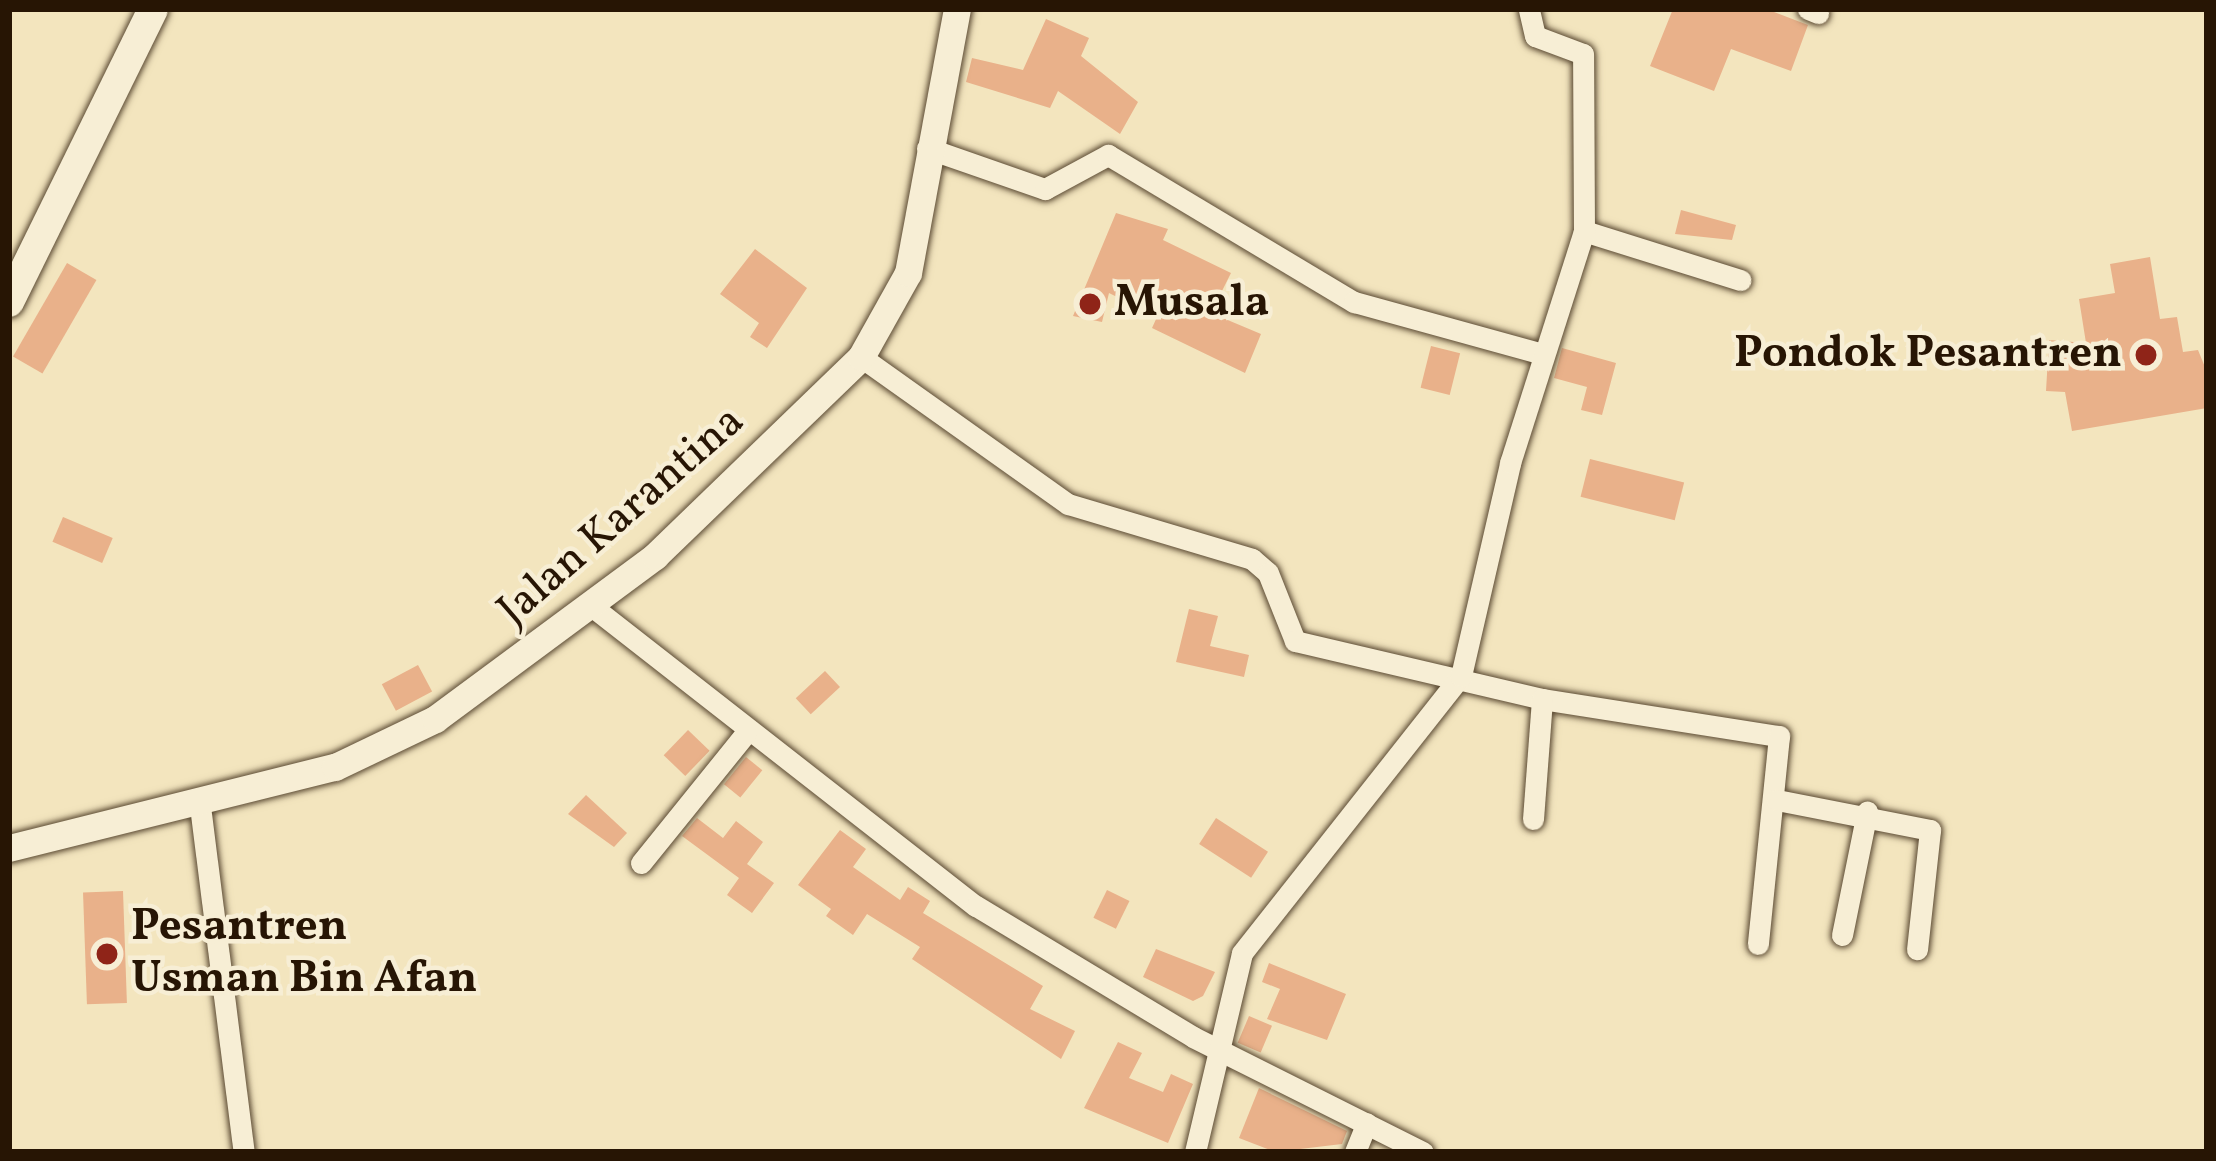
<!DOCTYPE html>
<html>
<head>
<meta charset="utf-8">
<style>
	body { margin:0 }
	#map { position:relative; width:2216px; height:1161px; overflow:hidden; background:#f3e5be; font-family:Vollkorn,serif }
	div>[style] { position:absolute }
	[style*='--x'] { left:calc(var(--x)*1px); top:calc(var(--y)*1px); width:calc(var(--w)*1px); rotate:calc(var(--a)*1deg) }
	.building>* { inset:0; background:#e9b18a; transform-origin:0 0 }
	.roads { filter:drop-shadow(0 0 3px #5a4932) drop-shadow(0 0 3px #5a4932) }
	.minor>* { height:21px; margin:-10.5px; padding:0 10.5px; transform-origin:10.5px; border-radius:10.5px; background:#f7eed5 }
	.tertiary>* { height:27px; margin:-13.5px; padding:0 13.5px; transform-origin:13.5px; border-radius:13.5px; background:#f7eed5 }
	.secondary>* { height:30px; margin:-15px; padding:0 15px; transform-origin:15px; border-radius:15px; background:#f7eed5 }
	.dots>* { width:33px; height:33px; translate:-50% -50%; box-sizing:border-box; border:6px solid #f7eed5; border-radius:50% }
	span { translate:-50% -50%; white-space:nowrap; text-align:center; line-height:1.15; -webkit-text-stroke:9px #f7eed5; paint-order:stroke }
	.poi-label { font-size:45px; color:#271504; font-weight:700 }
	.left { translate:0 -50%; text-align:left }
	.right { translate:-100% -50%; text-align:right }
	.street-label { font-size:45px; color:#271504 }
	.frame { position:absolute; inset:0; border:12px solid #271504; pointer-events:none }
</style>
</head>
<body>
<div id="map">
	<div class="building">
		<div style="clip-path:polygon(1673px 9px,1766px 9px,1808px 25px,1791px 71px,1731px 49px,1714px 91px,1650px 66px)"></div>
		<div style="clip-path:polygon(1046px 19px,1089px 38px,1081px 56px,1138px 102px,1120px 134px,1058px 91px,1050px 108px,966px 82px,972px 58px,1023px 70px)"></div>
		<div style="clip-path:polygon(1681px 210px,1736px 225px,1732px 240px,1675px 234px)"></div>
		<div style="clip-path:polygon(1116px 213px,1168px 229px,1163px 240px,1231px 273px,1211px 313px,1261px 334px,1245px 373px,1152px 328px,1157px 317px,1109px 293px,1102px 322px,1073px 316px)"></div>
		<div style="clip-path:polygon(755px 249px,807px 288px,767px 348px,750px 337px,759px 323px,720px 294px)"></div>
		<div style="clip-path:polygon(2150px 257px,2160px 319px,2177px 317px,2183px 352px,2198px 350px,2207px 372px,2207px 408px,2072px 431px,2065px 392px,2046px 391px,2049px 340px,2086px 343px,2079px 299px,2115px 293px,2110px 264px)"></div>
		<div style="left:67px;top:263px;width:34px;height:108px;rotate:30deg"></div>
		<div style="left:1431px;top:346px;width:30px;height:43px;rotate:14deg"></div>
		<div style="clip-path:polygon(1562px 348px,1616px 363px,1602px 415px,1581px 410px,1587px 387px,1554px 378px)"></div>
		<div style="left:1590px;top:459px;width:97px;height:39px;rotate:14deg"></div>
		<div style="left:63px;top:517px;width:54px;height:27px;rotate:23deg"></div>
		<div style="clip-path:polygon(1189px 609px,1218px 616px,1210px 646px,1249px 655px,1244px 677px,1176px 662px)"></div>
		<div style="left:418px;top:665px;width:30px;height:41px;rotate:62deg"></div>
		<div style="left:825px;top:671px;width:22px;height:40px;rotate:47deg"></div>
		<div style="left:688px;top:730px;width:30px;height:35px;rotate:44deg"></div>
		<div style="left:746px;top:757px;width:21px;height:35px;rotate:39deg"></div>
		<div style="clip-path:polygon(586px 795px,627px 833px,614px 847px,568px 814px)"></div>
		<div style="clip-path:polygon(697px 818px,723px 838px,736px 821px,763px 842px,747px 864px,774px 883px,752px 913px,727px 895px,739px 878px,682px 836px)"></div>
		<div style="left:1216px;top:818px;width:62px;height:31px;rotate:33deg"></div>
		<div style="clip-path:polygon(840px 830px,866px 849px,853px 867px,900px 900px,908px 887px,930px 901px,923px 913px,1043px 986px,1030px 1009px,1075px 1031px,1061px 1059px,912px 959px,920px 947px,867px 914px,853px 935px,826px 916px,831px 909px,798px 885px)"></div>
		<div style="left:1107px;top:890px;width:25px;height:31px;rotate:26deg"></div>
		<div style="left:123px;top:891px;width:112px;height:40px;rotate:88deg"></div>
		<div style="clip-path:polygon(1156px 949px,1215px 972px,1203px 996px,1193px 1001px,1143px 977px)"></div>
		<div style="clip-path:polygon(1269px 963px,1346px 994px,1327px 1040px,1267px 1019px,1280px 989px,1262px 982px)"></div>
		<div style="left:1249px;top:1016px;width:25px;height:29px;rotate:23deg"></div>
		<div style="clip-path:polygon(1118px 1042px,1142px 1053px,1129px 1078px,1163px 1092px,1171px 1074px,1193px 1084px,1168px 1143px,1084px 1108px)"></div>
		<div style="clip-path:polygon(1259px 1088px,1347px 1131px,1342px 1144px,1275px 1152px,1239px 1138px)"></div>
	</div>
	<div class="roads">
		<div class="minor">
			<div style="--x:1808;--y:9;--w:11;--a:22"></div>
			<div style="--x:927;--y:148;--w:125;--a:19.2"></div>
			<div style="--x:1045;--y:189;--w:72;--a:-28.4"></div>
			<div style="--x:1108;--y:155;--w:287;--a:30.9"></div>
			<div style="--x:1354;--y:302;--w:196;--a:15.4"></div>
			<div style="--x:1584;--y:231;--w:164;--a:17.4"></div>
			<div style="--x:861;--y:357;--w:254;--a:35.4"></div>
			<div style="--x:1068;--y:504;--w:192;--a:16.6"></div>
			<div style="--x:1252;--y:559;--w:21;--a:41"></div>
			<div style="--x:1268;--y:573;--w:73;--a:68.3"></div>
			<div style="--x:1295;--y:641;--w:254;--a:13.2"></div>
			<div style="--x:1542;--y:699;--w:240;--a:8.9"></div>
			<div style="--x:1779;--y:736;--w:209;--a:95.8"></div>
			<div style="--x:594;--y:608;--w:484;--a:38"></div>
			<div style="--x:976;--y:906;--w:253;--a:31.1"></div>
			<div style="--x:1193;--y:1037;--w:257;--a:26.6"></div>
			<div style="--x:1777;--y:800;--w:156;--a:11.1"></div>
			<div style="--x:1930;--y:830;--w:120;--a:96.2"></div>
			<div style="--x:200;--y:806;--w:349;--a:82.8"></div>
			<div style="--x:1533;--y:819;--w:120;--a:-85.7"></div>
			<div style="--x:641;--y:863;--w:167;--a:-51.1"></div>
			<div style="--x:1842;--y:935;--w:126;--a:-78.5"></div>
			<div style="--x:1195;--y:1152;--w:204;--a:-76.7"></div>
			<div style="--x:1242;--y:953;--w:353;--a:-51.7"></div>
			<div style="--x:1461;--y:676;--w:219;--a:-77"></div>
			<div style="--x:1510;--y:463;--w:244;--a:-72.3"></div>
			<div style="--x:1584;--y:231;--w:177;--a:-90.3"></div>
			<div style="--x:1583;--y:54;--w:51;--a:-159.4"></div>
			<div style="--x:1535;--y:36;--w:28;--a:-103"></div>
			<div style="--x:1355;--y:1152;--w:31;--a:-68"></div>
		</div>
		<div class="tertiary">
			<div style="--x:9;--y:848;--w:336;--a:-14"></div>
			<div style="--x:335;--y:767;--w:111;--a:-25.6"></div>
			<div style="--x:435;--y:719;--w:274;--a:-36.5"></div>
			<div style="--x:655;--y:556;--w:286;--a:-44"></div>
			<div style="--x:861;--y:357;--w:96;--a:-60.8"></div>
			<div style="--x:908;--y:273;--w:269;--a:-79.5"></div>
		</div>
		<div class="secondary">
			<div style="--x:9;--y:302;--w:326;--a:-63.8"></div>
		</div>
	</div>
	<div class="dots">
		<div style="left:1090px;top:304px;background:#8f2418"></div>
		<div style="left:2146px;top:355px;background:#8f2418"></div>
		<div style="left:107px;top:954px;background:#8f2418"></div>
	</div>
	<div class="poi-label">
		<span class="left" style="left:1114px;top:304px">Musala</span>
		<span class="right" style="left:2122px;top:355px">Pondok Pesantren</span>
		<span class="left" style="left:131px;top:954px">Pesantren<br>Usman Bin Afan</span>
	</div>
	<div class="street-label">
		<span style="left:622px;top:517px;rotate:-41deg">Jalan Karantina</span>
	</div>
	<div class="frame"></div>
</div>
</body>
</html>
